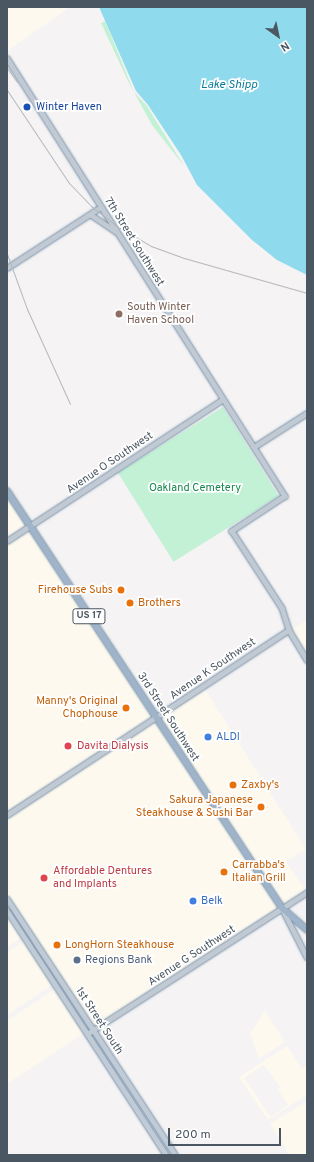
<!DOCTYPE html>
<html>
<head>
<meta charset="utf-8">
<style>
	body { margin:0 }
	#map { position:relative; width:314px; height:1162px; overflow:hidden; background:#f5f3f3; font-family:Overpass,sans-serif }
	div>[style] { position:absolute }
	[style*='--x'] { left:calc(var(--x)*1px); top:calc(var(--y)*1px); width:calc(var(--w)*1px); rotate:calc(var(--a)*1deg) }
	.commercial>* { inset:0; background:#fdf9ef }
	.green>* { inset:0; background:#c3f1d5; transform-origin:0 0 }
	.water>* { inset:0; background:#90daee }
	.roads { filter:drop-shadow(0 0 1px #7690ad) drop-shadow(0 0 1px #7690ad) }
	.tertiary>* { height:4.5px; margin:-2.25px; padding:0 2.25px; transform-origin:2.25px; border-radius:2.25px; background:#c1cad2 }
	.secondary>* { height:5px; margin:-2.5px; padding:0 2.5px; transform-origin:2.5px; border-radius:2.5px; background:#c1cbd6 }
	.trunk>* { height:6px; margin:-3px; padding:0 3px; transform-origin:3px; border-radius:3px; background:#9fb4c9 }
	.rail>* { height:1px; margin:-0.5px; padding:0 0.5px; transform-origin:0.5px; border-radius:0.5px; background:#b5b8bd }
	.dots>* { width:11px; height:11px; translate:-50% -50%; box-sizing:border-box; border:2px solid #fff; border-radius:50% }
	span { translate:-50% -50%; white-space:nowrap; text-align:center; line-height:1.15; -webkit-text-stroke:3.5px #fff; paint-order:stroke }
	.shield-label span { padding:1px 3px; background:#fff; border:1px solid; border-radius:3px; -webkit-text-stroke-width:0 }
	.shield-label { font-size:10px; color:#4a5661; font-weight:700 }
	.transit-label { font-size:11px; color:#164399 }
	.left { translate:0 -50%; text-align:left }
	.street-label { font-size:11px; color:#4a5661 }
	.education-label { font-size:11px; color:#785e54 }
	.park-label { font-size:11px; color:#17864f }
	.food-label { font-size:11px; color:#c56008 }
	.right { translate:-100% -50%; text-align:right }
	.shop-label { font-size:11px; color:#366cbe }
	.health-label { font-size:11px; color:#be3a42 }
	.service-label { font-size:11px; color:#4e5e75 }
	.water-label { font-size:12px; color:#0c7c9b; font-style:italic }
	.frame { position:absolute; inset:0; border:8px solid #4a5661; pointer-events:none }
	.north { position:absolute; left:258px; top:16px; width:40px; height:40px; -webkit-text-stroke:3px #fff; paint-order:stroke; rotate:147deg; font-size:11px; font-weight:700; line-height:16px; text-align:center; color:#4a5661 }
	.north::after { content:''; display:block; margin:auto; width:14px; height:18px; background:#4a5661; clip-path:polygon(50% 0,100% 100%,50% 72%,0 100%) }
	.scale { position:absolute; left:168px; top:1128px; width:113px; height:18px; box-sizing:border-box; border:2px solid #4a5661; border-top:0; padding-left:5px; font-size:12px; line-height:14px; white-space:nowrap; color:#4a5661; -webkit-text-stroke:3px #fff; paint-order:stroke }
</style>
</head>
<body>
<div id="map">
	<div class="commercial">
		<div style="clip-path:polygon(7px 7px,70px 7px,7px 51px)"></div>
		<div style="clip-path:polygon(7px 495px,27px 526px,7px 538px)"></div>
		<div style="clip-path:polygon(30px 529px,153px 717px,7px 813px,7px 544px)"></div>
		<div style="clip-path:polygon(307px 620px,307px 656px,292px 630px)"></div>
		<div style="clip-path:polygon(204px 688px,306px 849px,286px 861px,307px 893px,87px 1034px,7px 908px,7px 815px)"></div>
		<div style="clip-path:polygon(7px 915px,22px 937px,7px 947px)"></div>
		<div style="clip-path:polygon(24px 941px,52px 985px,7px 1015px,7px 953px)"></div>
		<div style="clip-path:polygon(55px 989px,84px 1033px,7px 1084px,7px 1021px)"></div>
		<div style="clip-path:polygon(265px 1011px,285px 1042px,259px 1059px,250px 1033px)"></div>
		<div style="clip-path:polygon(evenodd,287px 1046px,302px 1068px,307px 1065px,307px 1095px,268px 1120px,239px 1077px,287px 1046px,264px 1065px,280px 1087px,278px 1090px,288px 1105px,271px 1117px,244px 1078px,264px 1065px)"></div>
		<div style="clip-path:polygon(307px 1101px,307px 1155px,290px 1155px,270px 1124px)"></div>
	</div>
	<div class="green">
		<div style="clip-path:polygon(105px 21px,134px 92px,147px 106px,184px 166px,152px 125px,128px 81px,101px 23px)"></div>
		<div style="left:223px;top:407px;width:105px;height:124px;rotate:58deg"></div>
	</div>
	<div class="water">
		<div style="clip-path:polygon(99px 7px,307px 7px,307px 275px,277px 260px,252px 240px,197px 185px,181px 155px,148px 105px,136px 91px)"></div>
	</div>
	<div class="roads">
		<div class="tertiary">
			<div style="--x:7;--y:58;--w:519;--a:57.6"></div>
			<div style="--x:285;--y:496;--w:64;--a:146.6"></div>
			<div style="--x:232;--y:531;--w:92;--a:57"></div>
			<div style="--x:282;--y:608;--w:23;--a:72"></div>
			<div style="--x:289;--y:630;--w:35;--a:59"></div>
			<div style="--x:87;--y:216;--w:6;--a:0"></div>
			<div style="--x:93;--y:216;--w:27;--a:34"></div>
			<div style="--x:7;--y:268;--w:112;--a:-33"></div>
			<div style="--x:254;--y:447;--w:63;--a:-32.7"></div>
			<div style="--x:7;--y:541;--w:258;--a:-33.3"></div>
			<div style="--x:7;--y:815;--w:337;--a:-33.3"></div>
			<div style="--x:282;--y:908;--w:55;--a:63"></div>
			<div style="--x:87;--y:1034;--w:262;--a:-32.8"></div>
		</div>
		<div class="secondary">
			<div style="--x:7;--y:899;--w:306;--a:56.7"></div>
			<div style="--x:7;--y:911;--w:291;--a:56.9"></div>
		</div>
		<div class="trunk">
			<div style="--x:7;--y:491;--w:500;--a:56.6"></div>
			<div style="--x:282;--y:908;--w:33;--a:41"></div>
		</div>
	</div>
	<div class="rail">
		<div style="--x:7;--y:68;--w:17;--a:54"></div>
		<div style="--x:7;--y:90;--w:112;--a:56.3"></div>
		<div style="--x:69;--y:183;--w:32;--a:46"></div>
		<div style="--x:91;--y:206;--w:31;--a:38"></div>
		<div style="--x:115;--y:225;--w:42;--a:30.3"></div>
		<div style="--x:151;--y:246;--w:35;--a:20"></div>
		<div style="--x:184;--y:258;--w:128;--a:15.9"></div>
		<div style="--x:7;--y:254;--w:59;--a:70"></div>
		<div style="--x:27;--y:309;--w:104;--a:65.6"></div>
	</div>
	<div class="dots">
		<div style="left:27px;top:107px;background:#1a4fb4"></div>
		<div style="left:119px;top:314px;background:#8d6e63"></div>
		<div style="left:121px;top:590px;background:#e8710a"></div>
		<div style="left:130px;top:603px;background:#e8710a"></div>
		<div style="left:126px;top:708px;background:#e8710a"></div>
		<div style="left:208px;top:737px;background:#3f7fe0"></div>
		<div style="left:68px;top:746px;background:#e0444e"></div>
		<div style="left:233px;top:785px;background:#e8710a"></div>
		<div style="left:261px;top:807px;background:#e8710a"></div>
		<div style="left:224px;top:872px;background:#e8710a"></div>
		<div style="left:44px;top:878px;background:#e0444e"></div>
		<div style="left:193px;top:901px;background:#3f7fe0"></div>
		<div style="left:57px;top:945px;background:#e8710a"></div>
		<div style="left:77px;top:960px;background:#5c6f8a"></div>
	</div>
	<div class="shield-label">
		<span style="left:89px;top:616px">US 17</span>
	</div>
	<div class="transit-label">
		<span class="left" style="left:36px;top:107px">Winter Haven</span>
	</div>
	<div class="street-label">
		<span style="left:134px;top:242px;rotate:58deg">7th Street Southwest</span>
		<span style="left:110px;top:463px;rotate:-34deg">Avenue O Southwest</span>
		<span style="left:213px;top:669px;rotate:-34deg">Avenue K Southwest</span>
		<span style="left:168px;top:717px;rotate:57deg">3rd Street Southwest</span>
		<span style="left:192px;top:956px;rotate:-33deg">Avenue G Southwest</span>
		<span style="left:99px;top:1021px;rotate:57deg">1st Street South</span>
	</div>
	<div class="education-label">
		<span class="left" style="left:127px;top:314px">South Winter<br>Haven School</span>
	</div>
	<div class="park-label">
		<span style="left:195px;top:488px">Oakland Cemetery</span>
	</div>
	<div class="food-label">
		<span class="right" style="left:113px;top:590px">Firehouse Subs</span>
		<span class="left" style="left:138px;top:603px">Brothers</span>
		<span class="right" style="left:118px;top:708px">Manny's Original<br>Chophouse</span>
		<span class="left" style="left:241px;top:785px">Zaxby's</span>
		<span class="right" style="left:253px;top:807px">Sakura Japanese<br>Steakhouse &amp; Sushi Bar</span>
		<span class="left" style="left:232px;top:872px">Carrabba's<br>Italian Grill</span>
		<span class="left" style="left:65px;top:945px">LongHorn Steakhouse</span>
	</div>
	<div class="shop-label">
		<span class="left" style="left:216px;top:737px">ALDI</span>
		<span class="left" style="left:201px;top:901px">Belk</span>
	</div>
	<div class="health-label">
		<span class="left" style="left:77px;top:746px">Davita Dialysis</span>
		<span class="left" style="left:53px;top:878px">Affordable Dentures<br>and Implants</span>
	</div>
	<div class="service-label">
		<span class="left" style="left:85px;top:960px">Regions Bank</span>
	</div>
	<div class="water-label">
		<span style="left:229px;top:86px">Lake Shipp</span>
	</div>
	<div class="frame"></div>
	<div class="north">N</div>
	<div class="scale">200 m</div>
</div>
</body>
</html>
